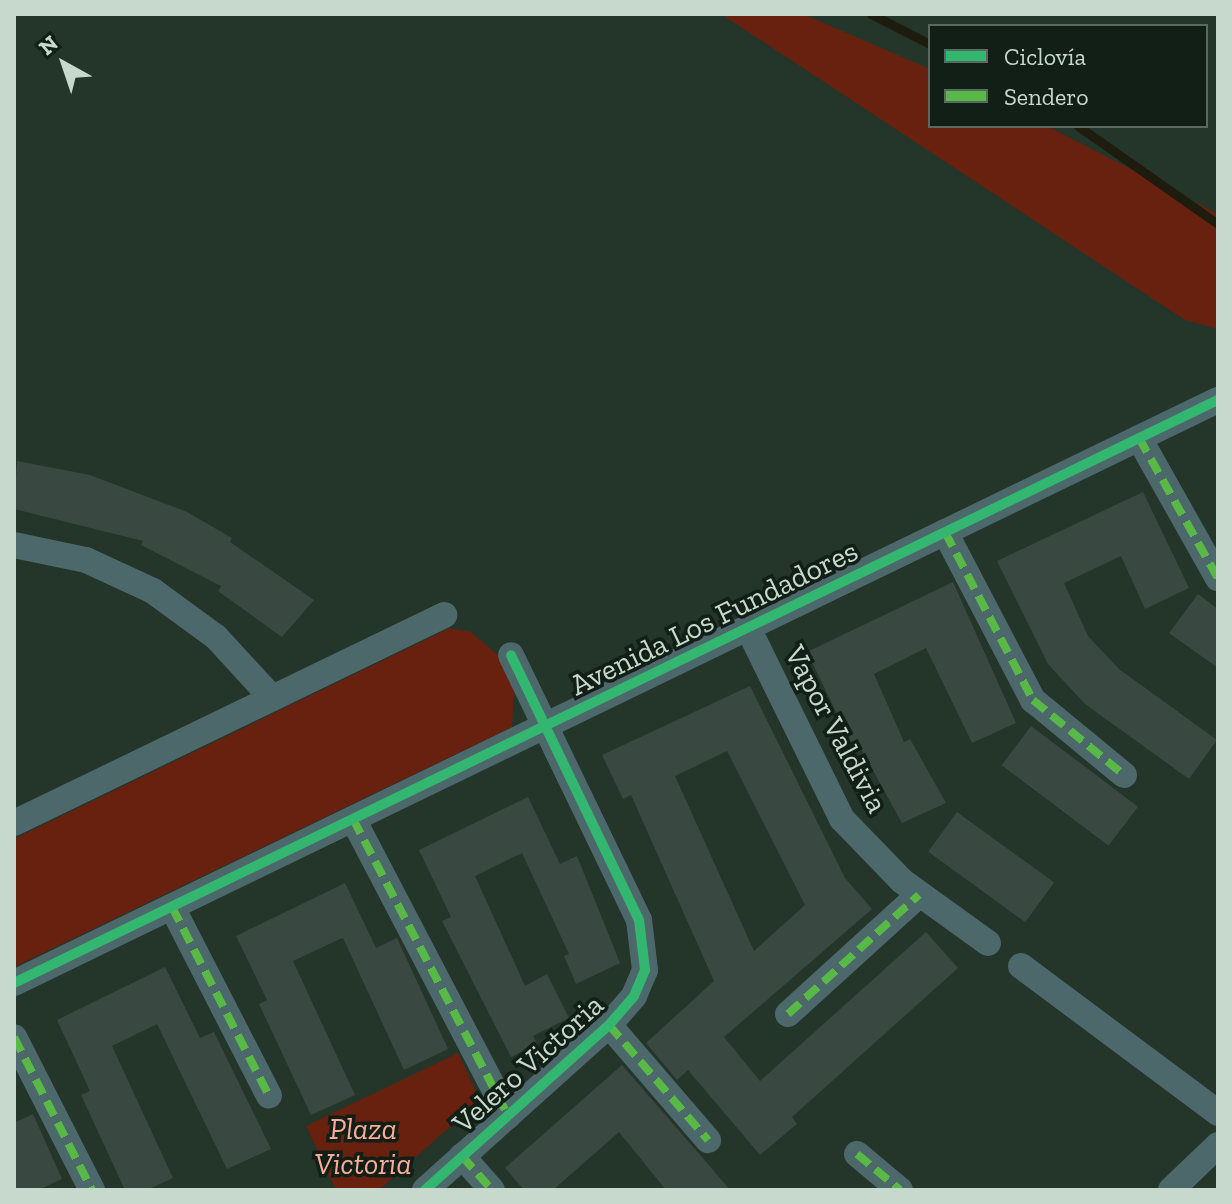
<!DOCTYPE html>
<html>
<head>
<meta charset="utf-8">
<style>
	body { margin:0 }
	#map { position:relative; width:1232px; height:1204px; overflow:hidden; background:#24352a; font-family:"Zilla Slab",serif }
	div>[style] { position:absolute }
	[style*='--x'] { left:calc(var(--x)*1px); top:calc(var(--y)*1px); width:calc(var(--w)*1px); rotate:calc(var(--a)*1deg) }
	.green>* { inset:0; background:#68210f }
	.stream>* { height:9px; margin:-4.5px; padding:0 4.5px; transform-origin:4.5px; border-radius:4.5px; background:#1e1c0e }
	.building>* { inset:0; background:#394942; transform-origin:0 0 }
	.street>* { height:26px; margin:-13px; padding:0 13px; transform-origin:13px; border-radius:13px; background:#4c686b }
	.quiet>* { height:8px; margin-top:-4px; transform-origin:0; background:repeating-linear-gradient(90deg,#58b947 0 16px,transparent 0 24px) }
	.cycleway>* { height:10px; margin:-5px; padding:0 5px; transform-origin:5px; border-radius:5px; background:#33b770 }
	span { translate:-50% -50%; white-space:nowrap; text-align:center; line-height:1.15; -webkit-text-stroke:7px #121f16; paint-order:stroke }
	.street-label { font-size:30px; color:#c7d9cc }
	.park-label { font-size:30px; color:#f9ac99; font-style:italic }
	.frame { position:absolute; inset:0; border:16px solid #c7d9cc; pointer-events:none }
	.legend { position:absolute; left:928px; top:24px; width:280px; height:104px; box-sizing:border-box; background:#121f16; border:2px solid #5a695f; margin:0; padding:10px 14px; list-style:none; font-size:24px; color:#c7d9cc }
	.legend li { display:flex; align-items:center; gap:16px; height:40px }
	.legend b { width:40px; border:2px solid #5a695f }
	.north { position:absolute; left:24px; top:24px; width:80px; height:80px; -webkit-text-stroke:6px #121f16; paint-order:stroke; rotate:320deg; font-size:22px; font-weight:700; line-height:32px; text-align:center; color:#c7d9cc }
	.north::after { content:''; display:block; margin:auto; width:28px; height:36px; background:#c7d9cc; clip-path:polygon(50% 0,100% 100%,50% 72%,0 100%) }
</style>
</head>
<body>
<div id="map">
	<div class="green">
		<div style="clip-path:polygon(721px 14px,803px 14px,930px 69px,930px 126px,1047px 126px,1218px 214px,1218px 329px,1185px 320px)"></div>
		<div style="clip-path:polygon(450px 628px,471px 632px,501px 658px,514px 690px,512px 727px,14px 967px,14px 839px)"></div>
		<div style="clip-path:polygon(458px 1053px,480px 1100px,379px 1190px,336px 1190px,306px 1126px)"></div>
	</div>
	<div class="stream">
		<div style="--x:871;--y:14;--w:66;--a:27"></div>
		<div style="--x:1078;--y:126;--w:171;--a:35"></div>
	</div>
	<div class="building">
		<div style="clip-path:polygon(17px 461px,90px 475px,187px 512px,232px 538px,230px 542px,314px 600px,282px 637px,218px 591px,221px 586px,141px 545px,143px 541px,14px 509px)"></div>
		<div style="clip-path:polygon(1143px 492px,1189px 588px,1145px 609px,1121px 556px,1064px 583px,1088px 636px,1119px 669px,1217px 740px,1189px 779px,1085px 704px,1048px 664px,997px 561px)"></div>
		<div style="clip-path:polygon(953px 582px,1016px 723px,972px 743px,926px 648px,874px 674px,904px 742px,910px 739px,946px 803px,902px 823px,860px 747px,854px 749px,807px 652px)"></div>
		<div style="clip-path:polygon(1198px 594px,1218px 609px,1218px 668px,1169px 633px)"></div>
		<div style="clip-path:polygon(evenodd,750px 686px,845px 878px,872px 909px,724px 1037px,760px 1081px,926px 932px,958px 968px,792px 1117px,797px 1124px,760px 1155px,688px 1070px,677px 1080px,646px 1043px,714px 981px,631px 795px,623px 799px,602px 755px,750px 686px,727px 751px,805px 905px,754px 951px,675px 776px,727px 751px)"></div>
		<div style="left:1031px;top:726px;width:134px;height:49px;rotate:37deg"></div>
		<div style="clip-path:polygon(528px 797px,560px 864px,577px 856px,620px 963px,576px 984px,564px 956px,569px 954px,522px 853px,475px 876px,525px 986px,547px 974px,569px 1018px,533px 1036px,537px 1044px,511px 1057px,442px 921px,451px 917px,419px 850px)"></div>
		<div style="left:957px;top:812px;width:120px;height:49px;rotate:36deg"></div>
		<div style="clip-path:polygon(345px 883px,376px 948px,397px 938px,448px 1049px,404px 1070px,343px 938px,340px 939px,293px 961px,355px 1095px,311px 1115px,259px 1004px,267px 1000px,236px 936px)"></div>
		<div style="clip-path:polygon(165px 967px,200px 1038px,214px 1032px,271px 1149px,227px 1169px,157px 1024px,112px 1046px,173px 1178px,147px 1190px,125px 1190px,81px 1095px,90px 1091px,57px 1020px)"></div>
		<div style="clip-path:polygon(622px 1065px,707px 1163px,730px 1190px,666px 1190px,619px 1132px,553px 1190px,524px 1190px,505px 1168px)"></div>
		<div style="clip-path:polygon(33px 1114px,62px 1179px,38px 1190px,14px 1190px,14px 1123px)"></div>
	</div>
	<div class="street">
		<div style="--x:1139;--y:438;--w:161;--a:60.6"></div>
		<div style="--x:945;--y:532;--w:190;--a:62.4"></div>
		<div style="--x:1033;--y:700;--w:118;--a:39.5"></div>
		<div style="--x:14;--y:545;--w:74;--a:11.8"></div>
		<div style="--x:86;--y:560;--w:74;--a:24.8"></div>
		<div style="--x:153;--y:591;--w:78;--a:36.1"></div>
		<div style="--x:216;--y:637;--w:83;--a:47.4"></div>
		<div style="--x:748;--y:628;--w:213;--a:63.8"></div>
		<div style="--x:842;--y:819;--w:86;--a:45.9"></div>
		<div style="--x:902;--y:881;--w:106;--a:35.8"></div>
		<div style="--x:353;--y:819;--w:335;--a:62.4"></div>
		<div style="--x:14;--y:823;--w:478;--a:-25.8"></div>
		<div style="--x:172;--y:907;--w:212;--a:62.8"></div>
		<div style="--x:1021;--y:966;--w:246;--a:36.7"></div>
		<div style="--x:14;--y:983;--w:1338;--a:-25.84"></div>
		<div style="--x:788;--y:1014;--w:177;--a:-42.3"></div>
		<div style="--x:609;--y:1025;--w:152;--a:49.3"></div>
		<div style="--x:14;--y:1037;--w:172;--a:63"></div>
		<div style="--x:857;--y:1154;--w:56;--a:39.9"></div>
		<div style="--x:462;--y:1156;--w:45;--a:48.6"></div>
		<div style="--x:425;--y:1190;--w:247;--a:-41.9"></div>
		<div style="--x:609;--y:1025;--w:38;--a:-49"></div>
		<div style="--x:634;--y:996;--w:28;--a:-67"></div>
		<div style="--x:645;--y:970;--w:50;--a:-96.8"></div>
		<div style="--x:639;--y:920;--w:294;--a:-115.8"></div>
		<div style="--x:1171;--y:1190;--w:65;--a:-43.8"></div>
	</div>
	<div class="quiet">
		<div style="--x:1139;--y:438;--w:161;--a:60.6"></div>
		<div style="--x:945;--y:532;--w:190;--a:62.4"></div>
		<div style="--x:1033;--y:700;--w:118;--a:39.5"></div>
		<div style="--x:353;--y:819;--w:335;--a:62.4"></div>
		<div style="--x:172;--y:907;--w:212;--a:62.8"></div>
		<div style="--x:788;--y:1014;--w:177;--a:-42.3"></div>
		<div style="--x:609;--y:1025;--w:152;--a:49.3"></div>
		<div style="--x:14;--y:1037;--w:172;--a:63"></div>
		<div style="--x:857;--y:1154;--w:56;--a:39.9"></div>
		<div style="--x:462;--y:1156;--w:45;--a:48.6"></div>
	</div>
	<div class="cycleway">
		<div style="--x:14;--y:983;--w:1338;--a:-25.84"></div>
		<div style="--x:425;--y:1190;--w:247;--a:-41.9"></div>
		<div style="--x:609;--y:1025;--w:38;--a:-49"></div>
		<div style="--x:634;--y:996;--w:28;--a:-67"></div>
		<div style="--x:645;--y:970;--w:50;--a:-96.8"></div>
		<div style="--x:639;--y:920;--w:294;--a:-115.8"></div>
	</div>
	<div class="street-label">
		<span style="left:714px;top:618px;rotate:-26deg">Avenida Los Fundadores</span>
		<span style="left:836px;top:729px;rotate:62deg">Vapor Valdivia</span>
		<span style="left:528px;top:1064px;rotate:-42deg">Velero Victoria</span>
	</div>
	<div class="park-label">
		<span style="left:363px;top:1146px">Plaza<br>Victoria</span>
	</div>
	<div class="frame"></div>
	<ul class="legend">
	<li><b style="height:10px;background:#33b770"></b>Ciclovía</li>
	<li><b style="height:10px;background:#58b947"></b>Sendero</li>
	</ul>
	<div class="north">N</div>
</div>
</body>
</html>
